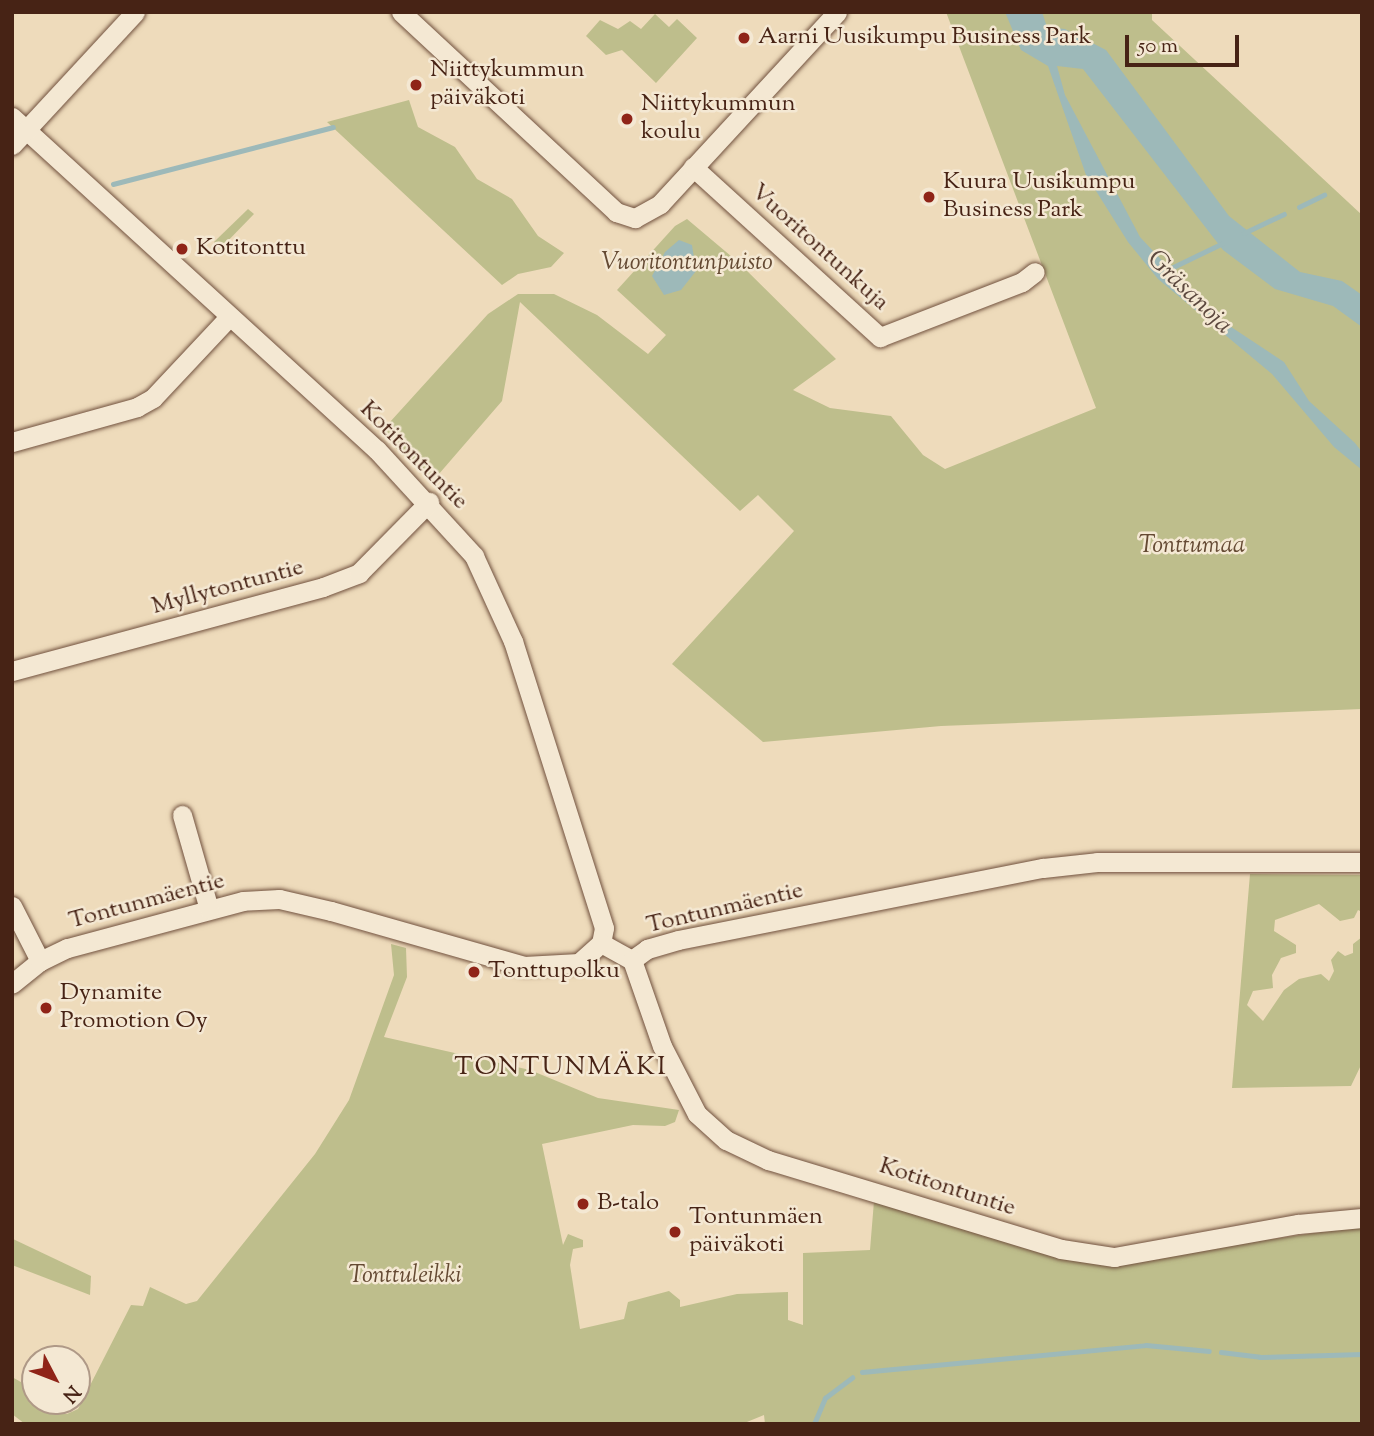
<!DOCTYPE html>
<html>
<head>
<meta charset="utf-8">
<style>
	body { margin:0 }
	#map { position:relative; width:1374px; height:1436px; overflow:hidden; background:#eedbbb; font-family:"Sorts Mill Goudy",serif }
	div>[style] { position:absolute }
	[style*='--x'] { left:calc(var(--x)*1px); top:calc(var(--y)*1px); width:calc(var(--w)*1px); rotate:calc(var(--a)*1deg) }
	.green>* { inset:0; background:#bebe8c }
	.water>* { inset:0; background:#9db9b9 }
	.stream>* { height:4.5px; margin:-2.25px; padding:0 2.25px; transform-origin:2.25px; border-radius:2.25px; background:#9db9b9 }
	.roads { filter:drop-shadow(0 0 2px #71513e) drop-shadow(0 0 2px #71513e) }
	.minor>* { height:19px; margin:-9.5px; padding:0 9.5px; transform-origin:9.5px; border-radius:9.5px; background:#f4e8d3 }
	.dots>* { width:19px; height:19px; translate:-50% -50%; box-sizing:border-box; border:4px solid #f4e8d3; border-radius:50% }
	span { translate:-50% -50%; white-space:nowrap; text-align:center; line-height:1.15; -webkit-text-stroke:5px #f4e8d3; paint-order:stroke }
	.poi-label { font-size:24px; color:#472315 }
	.left { translate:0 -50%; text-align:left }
	.street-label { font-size:24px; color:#472315 }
	.park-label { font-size:24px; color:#654a33; font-style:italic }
	.water-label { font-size:26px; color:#5c483e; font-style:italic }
	.neighbourhood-label { font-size:26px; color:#472315; letter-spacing:2px }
	.frame { position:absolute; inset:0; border:14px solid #472315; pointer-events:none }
	.north { position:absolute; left:21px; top:1345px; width:70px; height:70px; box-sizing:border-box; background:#f4e8d3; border:2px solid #af9987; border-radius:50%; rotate:132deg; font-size:19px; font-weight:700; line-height:28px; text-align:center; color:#472315 }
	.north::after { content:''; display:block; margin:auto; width:24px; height:32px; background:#8f2418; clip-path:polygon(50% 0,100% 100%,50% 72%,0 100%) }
	.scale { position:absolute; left:1125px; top:35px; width:114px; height:32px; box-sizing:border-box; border:4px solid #472315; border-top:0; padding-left:9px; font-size:21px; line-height:24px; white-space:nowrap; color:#472315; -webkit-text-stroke:5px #f4e8d3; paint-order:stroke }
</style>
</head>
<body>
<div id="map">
	<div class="green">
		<div style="clip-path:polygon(946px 12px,1152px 12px,1152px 20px,1362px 215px,1362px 709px,941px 726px,763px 742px,672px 664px,794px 531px,758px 495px,740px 511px,520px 302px,502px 401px,432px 482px,380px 433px,488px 314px,518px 294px,554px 294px,597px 315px,648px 354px,666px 335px,617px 290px,675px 226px,687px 219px,738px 262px,836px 359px,793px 390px,830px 408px,891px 416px,923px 455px,945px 469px,1096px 408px)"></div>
		<div style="clip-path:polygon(655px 14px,669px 27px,677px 19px,697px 38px,656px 83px,622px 50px,606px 55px,586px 36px,600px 20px,618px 29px,630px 21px,641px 29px)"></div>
		<div style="clip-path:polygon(409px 100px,418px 127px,455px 147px,477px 179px,512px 199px,538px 236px,564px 253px,551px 267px,518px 274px,502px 285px,327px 122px)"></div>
		<div style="clip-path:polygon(248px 209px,254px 214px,220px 249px,214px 242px)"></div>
		<div style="clip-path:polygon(1250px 874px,1362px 875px,1362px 912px,1358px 910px,1354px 918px,1340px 921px,1319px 904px,1275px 920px,1274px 931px,1296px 945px,1296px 953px,1281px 958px,1272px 975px,1273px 988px,1253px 991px,1247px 1005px,1263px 1021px,1284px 990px,1299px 979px,1321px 974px,1329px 981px,1334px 971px,1331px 960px,1338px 951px,1345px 956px,1353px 953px,1353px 944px,1362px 937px,1362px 1063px,1351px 1086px,1232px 1088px)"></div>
		<div style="clip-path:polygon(391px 944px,406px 948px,407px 977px,384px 1037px,530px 1070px,598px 1098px,679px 1110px,675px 1122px,665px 1126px,633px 1125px,542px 1144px,563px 1245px,568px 1234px,583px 1240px,583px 1247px,573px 1249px,570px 1265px,580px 1329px,624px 1319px,628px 1302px,669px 1291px,680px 1300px,680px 1307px,737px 1294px,788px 1292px,788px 1320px,803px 1325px,803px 1253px,870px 1250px,874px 1201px,1109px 1263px,1362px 1226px,1362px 1424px,765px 1424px,764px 1415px,742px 1424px,25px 1424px,12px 1414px,12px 1377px,35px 1390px,35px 1401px,46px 1401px,54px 1412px,67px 1414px,78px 1409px,131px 1305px,143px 1306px,150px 1287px,186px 1304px,197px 1301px,315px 1154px,349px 1100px,394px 975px)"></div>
		<div style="clip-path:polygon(13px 1239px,91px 1276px,90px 1295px,12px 1265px)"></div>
	</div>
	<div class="water">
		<div style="clip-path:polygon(1005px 12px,1042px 12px,1047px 27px,1065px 29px,1106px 50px,1229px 216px,1300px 272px,1342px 281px,1362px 295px,1362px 327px,1333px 306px,1275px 289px,1223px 250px,1083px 69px,1057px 66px,1065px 95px,1140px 237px,1213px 315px,1284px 362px,1309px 401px,1355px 443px,1362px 452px,1362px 470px,1334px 447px,1272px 374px,1158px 279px,1128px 242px,1086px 175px,1048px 66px,1021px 50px)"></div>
		<div style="clip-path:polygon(679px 240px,692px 245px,696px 271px,681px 290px,664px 295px,652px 276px,665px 252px)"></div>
	</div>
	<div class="stream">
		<div style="--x:113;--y:184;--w:227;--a:-14.5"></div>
		<div style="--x:1299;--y:207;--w:28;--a:-26"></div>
		<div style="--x:1244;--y:233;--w:44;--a:-25.4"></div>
		<div style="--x:1165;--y:271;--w:64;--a:-25.8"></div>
		<div style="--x:1221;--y:1352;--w:39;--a:7"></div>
		<div style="--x:1260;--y:1357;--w:102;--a:-1.7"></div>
		<div style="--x:862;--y:1372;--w:285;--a:-5.4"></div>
		<div style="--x:1146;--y:1345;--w:63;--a:5.4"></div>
		<div style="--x:814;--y:1424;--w:28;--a:-67"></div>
		<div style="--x:825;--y:1398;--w:34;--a:-37"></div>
	</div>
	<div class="roads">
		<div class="minor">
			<div style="--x:401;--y:12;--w:294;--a:42.9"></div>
			<div style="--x:616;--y:212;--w:20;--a:18"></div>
			<div style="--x:635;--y:218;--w:29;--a:-29"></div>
			<div style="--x:660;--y:204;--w:261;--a:-47.3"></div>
			<div style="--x:12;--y:117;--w:494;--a:42.4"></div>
			<div style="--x:377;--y:450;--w:144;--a:47.5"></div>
			<div style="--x:474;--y:556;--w:94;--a:65.4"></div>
			<div style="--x:513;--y:641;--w:301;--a:72.4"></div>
			<div style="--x:604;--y:928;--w:15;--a:101"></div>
			<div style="--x:601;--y:943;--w:30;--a:138"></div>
			<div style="--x:579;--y:963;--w:55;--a:176.9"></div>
			<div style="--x:524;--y:966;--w:201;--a:-164.1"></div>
			<div style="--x:331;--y:911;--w:53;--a:-167"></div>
			<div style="--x:279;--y:899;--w:36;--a:177"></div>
			<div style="--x:243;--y:901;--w:182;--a:165"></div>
			<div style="--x:67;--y:948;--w:30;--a:154"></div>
			<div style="--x:40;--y:961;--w:36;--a:141"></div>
			<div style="--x:12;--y:145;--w:181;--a:-47.2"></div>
			<div style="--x:693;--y:167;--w:253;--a:42.3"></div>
			<div style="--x:880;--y:337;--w:152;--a:-21.2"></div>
			<div style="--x:1022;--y:282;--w:16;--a:-38"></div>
			<div style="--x:12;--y:442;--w:130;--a:-15.6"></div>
			<div style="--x:137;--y:407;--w:18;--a:-29"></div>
			<div style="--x:153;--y:398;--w:111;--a:-46.8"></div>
			<div style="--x:12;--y:671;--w:322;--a:-15.1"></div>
			<div style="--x:323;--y:587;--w:39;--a:-21"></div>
			<div style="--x:359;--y:573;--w:100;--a:-45.4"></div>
			<div style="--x:182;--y:815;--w:98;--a:74"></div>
			<div style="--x:12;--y:906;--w:62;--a:63"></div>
			<div style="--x:601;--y:943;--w:35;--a:29"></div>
			<div style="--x:632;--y:960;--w:19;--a:-36"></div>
			<div style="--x:647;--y:949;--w:32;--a:-16"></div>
			<div style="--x:678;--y:940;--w:372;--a:-11.2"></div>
			<div style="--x:1043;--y:868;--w:54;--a:-6.3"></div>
			<div style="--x:1097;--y:862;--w:265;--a:0"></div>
			<div style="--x:632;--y:960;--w:91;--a:70.8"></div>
			<div style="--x:662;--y:1046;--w:76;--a:62.8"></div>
			<div style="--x:697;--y:1114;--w:39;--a:42"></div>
			<div style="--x:726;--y:1140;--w:47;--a:25.5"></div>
			<div style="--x:768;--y:1160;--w:306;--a:16.9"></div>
			<div style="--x:1061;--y:1249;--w:54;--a:8.6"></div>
			<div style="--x:1114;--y:1257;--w:187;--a:-10.2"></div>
			<div style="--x:1298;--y:1224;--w:64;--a:-5.4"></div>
		</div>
	</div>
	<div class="dots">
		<div style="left:744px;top:38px;background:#8f2418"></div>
		<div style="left:416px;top:85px;background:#8f2418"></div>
		<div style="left:627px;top:119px;background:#8f2418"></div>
		<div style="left:929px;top:197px;background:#8f2418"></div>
		<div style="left:182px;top:249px;background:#8f2418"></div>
		<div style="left:474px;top:972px;background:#8f2418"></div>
		<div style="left:46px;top:1008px;background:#8f2418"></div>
		<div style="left:583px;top:1204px;background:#8f2418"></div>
		<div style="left:675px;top:1232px;background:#8f2418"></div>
	</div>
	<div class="poi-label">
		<span class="left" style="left:758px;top:38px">Aarni Uusikumpu Business Park</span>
		<span class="left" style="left:430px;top:85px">Niittykummun<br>päiväkoti</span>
		<span class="left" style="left:641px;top:119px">Niittykummun<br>koulu</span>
		<span class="left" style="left:943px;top:197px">Kuura Uusikumpu<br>Business Park</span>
		<span class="left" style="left:196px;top:249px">Kotitonttu</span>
		<span class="left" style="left:488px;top:972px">Tonttupolku</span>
		<span class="left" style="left:60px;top:1008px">Dynamite<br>Promotion Oy</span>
		<span class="left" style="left:597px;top:1204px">B-talo</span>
		<span class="left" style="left:689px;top:1232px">Tontunmäen<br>päiväkoti</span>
	</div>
	<div class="street-label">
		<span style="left:819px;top:248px;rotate:42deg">Vuoritontunkuja</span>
		<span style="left:413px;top:456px;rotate:45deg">Kotitontuntie</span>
		<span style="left:228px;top:588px;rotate:-15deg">Myllytontuntie</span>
		<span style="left:147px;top:902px;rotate:-15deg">Tontunmäentie</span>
		<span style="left:725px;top:909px;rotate:-13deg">Tontunmäentie</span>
		<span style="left:947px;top:1188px;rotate:18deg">Kotitontuntie</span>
	</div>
	<div class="park-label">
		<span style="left:687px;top:264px">Vuoritontunpuisto</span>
		<span style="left:1192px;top:547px">Tonttumaa</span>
		<span style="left:405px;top:1277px">Tonttuleikki</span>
	</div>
	<div class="water-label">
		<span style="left:1189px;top:293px;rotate:44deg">Gräsanoja</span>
	</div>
	<div class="neighbourhood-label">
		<span style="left:561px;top:1068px">TONTUNMÄKI</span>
	</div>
	<div class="frame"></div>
	<div class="north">N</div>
	<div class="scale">50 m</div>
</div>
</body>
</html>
